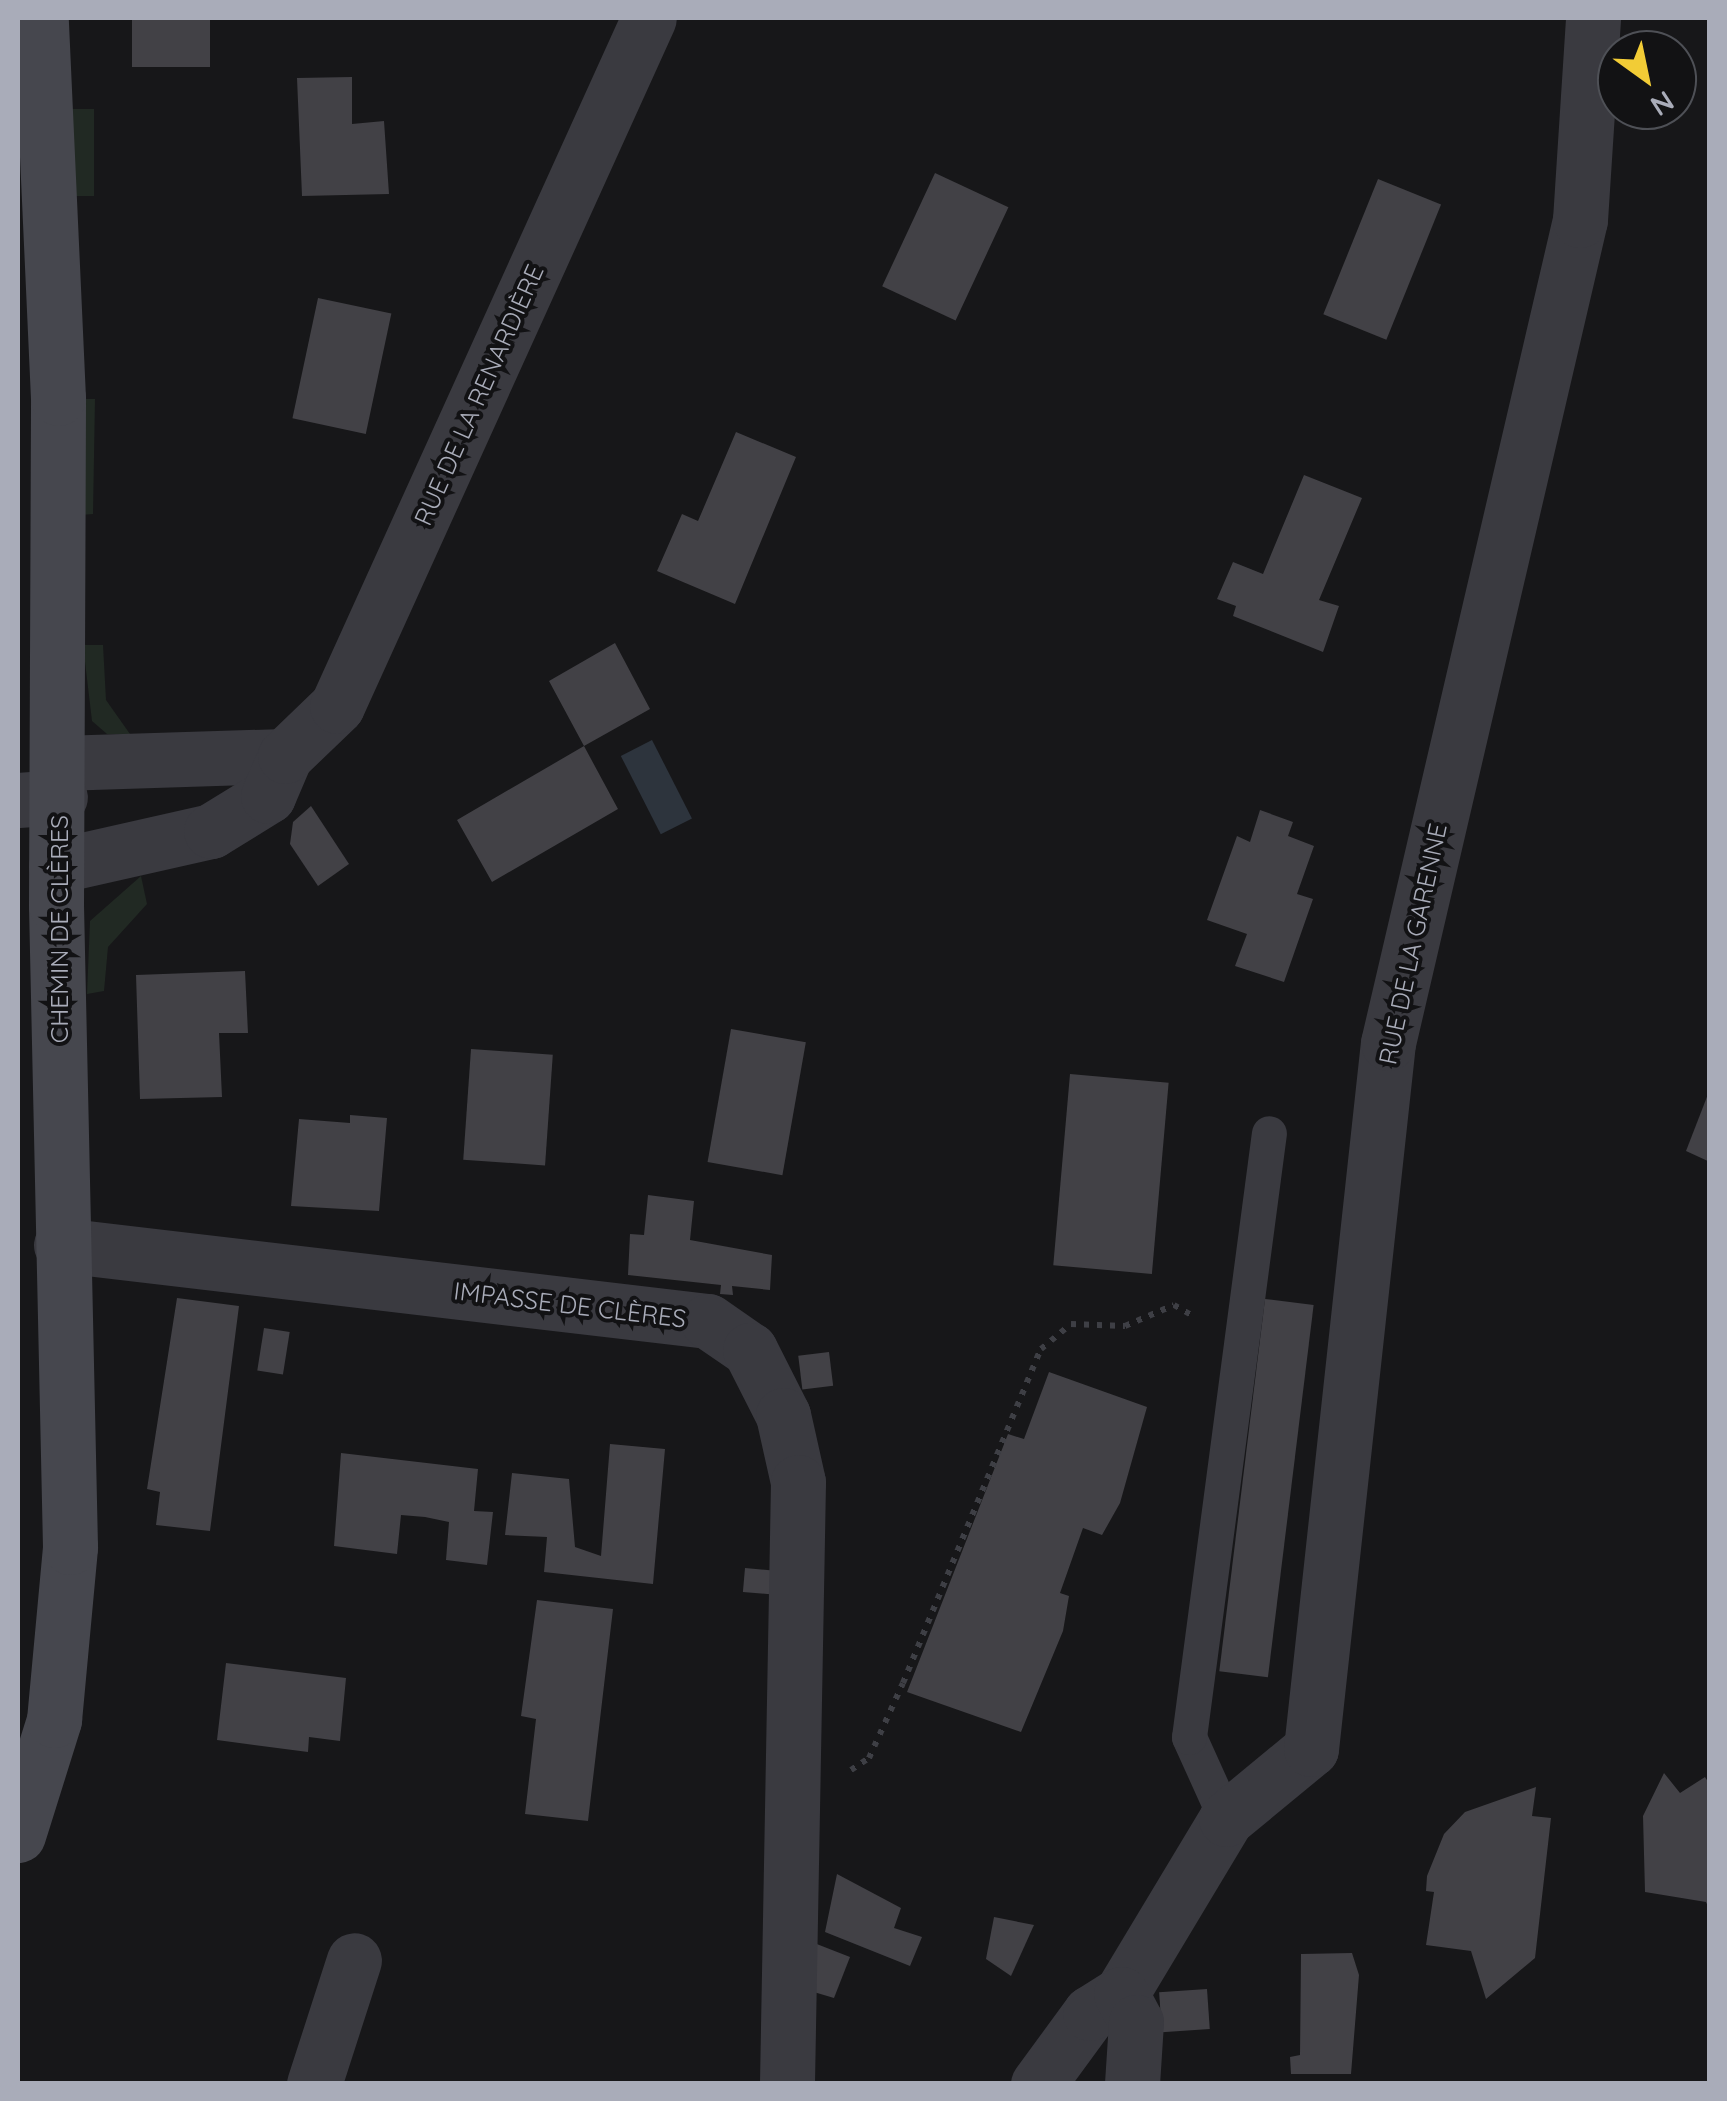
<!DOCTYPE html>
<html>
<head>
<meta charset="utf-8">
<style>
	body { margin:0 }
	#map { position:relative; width:1727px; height:2101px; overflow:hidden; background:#171719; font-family:Quicksand,sans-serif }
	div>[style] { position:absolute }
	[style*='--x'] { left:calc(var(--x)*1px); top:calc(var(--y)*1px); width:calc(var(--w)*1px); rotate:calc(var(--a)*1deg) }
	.green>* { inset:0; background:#212923; transform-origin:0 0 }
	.water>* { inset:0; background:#2d343d; transform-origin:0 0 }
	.building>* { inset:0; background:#424146; transform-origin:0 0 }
	.path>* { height:6px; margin-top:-3px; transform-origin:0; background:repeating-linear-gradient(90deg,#3e3f45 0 5px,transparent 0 13px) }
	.lane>* { height:35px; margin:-17.5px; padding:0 17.5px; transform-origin:17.5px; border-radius:17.5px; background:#3a3a40 }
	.street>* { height:55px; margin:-27.5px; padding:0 27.5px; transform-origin:27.5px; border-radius:27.5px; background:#3a3a40 }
	.secondary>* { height:55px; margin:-27.5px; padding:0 27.5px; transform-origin:27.5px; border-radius:27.5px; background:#46474e }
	span { translate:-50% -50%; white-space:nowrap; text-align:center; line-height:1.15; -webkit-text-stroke:8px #121214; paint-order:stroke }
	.street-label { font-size:25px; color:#a9acb9 }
	.frame { position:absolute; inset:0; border:20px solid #a9acb9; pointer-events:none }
	.north { position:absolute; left:1597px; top:30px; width:100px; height:100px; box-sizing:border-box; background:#121214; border:2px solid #4e5056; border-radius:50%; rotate:147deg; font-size:28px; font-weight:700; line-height:40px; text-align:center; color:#a9acb9 }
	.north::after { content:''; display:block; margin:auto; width:35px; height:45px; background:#f2cc36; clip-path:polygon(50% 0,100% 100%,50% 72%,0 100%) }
</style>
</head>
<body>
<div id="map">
	<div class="green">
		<div style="left:72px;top:109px;width:22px;height:87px"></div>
		<div style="clip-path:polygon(76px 399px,95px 399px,93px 514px,81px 515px)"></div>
		<div style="clip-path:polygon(83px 645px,103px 645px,106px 700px,130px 734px,107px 734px,92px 721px)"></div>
		<div style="clip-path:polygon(141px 876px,147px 904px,108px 947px,104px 991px,87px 994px,90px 921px)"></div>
	</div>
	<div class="water">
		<div style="left:652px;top:740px;width:88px;height:35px;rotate:63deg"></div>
	</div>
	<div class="building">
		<div style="left:132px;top:18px;width:78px;height:49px"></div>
		<div style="clip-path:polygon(352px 77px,352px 124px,384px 121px,389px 194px,302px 196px,297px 78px)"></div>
		<div style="left:935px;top:173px;width:81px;height:125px;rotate:25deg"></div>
		<div style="left:1378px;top:179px;width:68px;height:146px;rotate:22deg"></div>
		<div style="left:318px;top:298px;width:75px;height:123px;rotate:12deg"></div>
		<div style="clip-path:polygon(736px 432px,796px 457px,735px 604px,657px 571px,682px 514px,698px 521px)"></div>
		<div style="clip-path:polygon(1304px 475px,1362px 498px,1319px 600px,1339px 606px,1323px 652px,1233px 616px,1236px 606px,1217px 599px,1233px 562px,1263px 574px)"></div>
		<div style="clip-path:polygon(615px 643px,650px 709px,584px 746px,618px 809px,492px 882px,457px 820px,584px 746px,549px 681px)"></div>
		<div style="clip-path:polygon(311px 806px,349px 864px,318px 886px,290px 844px,293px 822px)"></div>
		<div style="clip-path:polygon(1260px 810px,1293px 822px,1288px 836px,1314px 846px,1297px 894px,1313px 899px,1284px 982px,1235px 966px,1247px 934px,1207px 920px,1237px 836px,1250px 842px)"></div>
		<div style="clip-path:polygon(245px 971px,248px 1033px,219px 1033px,222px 1097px,140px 1099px,136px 975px)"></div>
		<div style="left:731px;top:1029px;width:76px;height:135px;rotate:10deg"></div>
		<div style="left:471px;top:1049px;width:82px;height:111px;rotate:4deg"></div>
		<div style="left:1070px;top:1074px;width:99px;height:192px;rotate:5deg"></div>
		<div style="clip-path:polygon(1710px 1089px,1710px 1162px,1686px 1151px)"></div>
		<div style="clip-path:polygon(350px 1115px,387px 1118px,379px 1211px,291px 1206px,299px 1119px,350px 1123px)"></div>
		<div style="clip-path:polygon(648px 1195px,694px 1201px,690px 1240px,772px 1255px,770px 1290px,732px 1286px,733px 1295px,720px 1294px,721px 1285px,628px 1275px,630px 1234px,644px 1235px)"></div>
		<div style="clip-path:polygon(177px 1298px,239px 1306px,210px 1531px,156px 1525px,160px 1492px,147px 1489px)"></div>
		<div style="left:1265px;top:1299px;width:49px;height:375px;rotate:7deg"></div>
		<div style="left:264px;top:1328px;width:26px;height:43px;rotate:9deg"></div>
		<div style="left:829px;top:1352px;width:34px;height:31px;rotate:83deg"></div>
		<div style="clip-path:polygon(1049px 1372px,1147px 1407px,1120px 1503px,1102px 1535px,1083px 1528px,1060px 1593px,1069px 1596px,1063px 1631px,1021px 1732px,907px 1692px,1008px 1434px,1024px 1439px)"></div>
		<div style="clip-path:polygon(610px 1444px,665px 1449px,653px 1584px,544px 1572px,547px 1537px,505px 1535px,512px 1473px,569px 1479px,575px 1547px,601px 1556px)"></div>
		<div style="clip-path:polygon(341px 1453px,478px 1469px,474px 1511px,493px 1512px,487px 1565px,446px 1560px,449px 1522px,425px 1517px,401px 1515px,397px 1554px,334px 1546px)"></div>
		<div style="left:745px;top:1568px;width:33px;height:24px;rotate:5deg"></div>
		<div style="clip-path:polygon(537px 1600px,613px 1609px,588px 1821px,525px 1814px,536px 1719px,521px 1716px)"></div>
		<div style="clip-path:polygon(226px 1663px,346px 1678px,340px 1741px,309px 1737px,308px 1752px,217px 1740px)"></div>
		<div style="clip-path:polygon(1664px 1773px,1680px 1793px,1705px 1777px,1710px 1785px,1710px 1911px,1706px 1902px,1645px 1892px,1643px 1816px)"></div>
		<div style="clip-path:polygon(1536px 1787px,1532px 1816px,1551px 1818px,1535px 1958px,1486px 1999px,1471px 1951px,1426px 1945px,1434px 1892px,1426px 1891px,1427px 1876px,1444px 1834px,1465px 1812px)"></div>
		<div style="clip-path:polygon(837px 1874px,901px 1908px,894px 1928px,922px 1937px,910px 1966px,825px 1932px)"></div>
		<div style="clip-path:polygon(994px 1917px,1034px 1925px,1011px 1976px,986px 1959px)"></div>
		<div style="clip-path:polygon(809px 1941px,850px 1957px,834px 1998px,807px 1990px)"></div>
		<div style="clip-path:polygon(1352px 1953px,1359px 1975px,1351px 2074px,1291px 2074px,1290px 2057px,1300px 2055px,1301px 1954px)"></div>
		<div style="left:1207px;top:1989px;width:40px;height:48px;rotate:86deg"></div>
	</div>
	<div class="path">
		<div style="--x:851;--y:1770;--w:22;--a:-34"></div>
		<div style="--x:869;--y:1758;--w:82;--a:-65.6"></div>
		<div style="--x:903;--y:1683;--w:361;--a:-67.6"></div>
		<div style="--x:1041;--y:1349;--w:39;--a:-40"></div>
		<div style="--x:1071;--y:1324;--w:54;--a:2.1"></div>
		<div style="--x:1125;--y:1326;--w:53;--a:-23.2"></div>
		<div style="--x:1174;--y:1305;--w:24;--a:30"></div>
	</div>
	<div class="lane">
		<div style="--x:1226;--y:1819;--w:90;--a:-114.3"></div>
		<div style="--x:1189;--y:1737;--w:609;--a:-82.46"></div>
	</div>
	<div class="street">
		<div style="--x:60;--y:763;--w:225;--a:-1.8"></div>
		<div style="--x:18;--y:800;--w:42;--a:-4.1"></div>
		<div style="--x:56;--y:866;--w:159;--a:-12.7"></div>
		<div style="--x:211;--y:831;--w:67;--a:-31.6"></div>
		<div style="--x:268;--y:796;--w:43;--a:-67"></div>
		<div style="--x:285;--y:756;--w:72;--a:-43.9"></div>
		<div style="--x:337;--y:706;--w:755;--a:-65.61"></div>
		<div style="--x:61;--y:1245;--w:651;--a:6.7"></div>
		<div style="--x:708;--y:1321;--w:51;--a:34.6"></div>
		<div style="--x:750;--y:1350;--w:73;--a:63.1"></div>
		<div style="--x:783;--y:1415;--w:69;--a:77.4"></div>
		<div style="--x:798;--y:1482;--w:602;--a:91.05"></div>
		<div style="--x:1121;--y:1994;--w:204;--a:-59"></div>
		<div style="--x:1226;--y:1819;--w:110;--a:-39.5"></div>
		<div style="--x:1311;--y:1749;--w:710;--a:-83.78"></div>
		<div style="--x:1388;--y:1043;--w:845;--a:-76.87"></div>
		<div style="--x:1580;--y:220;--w:202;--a:-86.3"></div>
		<div style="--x:314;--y:2084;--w:130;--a:-72.1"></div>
		<div style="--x:1038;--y:2084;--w:88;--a:-53.8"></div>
		<div style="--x:1090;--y:2013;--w:36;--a:-32"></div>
		<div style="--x:1121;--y:1994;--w:32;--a:62"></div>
		<div style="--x:1136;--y:2022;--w:62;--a:93.7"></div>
	</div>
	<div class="secondary">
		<div style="--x:18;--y:1835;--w:121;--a:-72.6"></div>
		<div style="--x:54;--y:1720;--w:174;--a:-84.7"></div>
		<div style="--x:70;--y:1547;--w:642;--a:-91.25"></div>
		<div style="--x:56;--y:905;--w:507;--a:-89.77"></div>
		<div style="--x:58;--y:398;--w:380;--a:-92.6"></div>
	</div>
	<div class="street-label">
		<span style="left:479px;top:395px;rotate:-66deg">RUE DE LA RENARDIÈRE</span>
		<span style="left:59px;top:929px;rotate:-90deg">CHEMIN DE CLÈRES</span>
		<span style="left:1413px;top:944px;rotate:-78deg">RUE DE LA GARENNE</span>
		<span style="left:570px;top:1305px;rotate:7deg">IMPASSE DE CLÈRES</span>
	</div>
	<div class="frame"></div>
	<div class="north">N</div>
</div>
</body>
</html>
